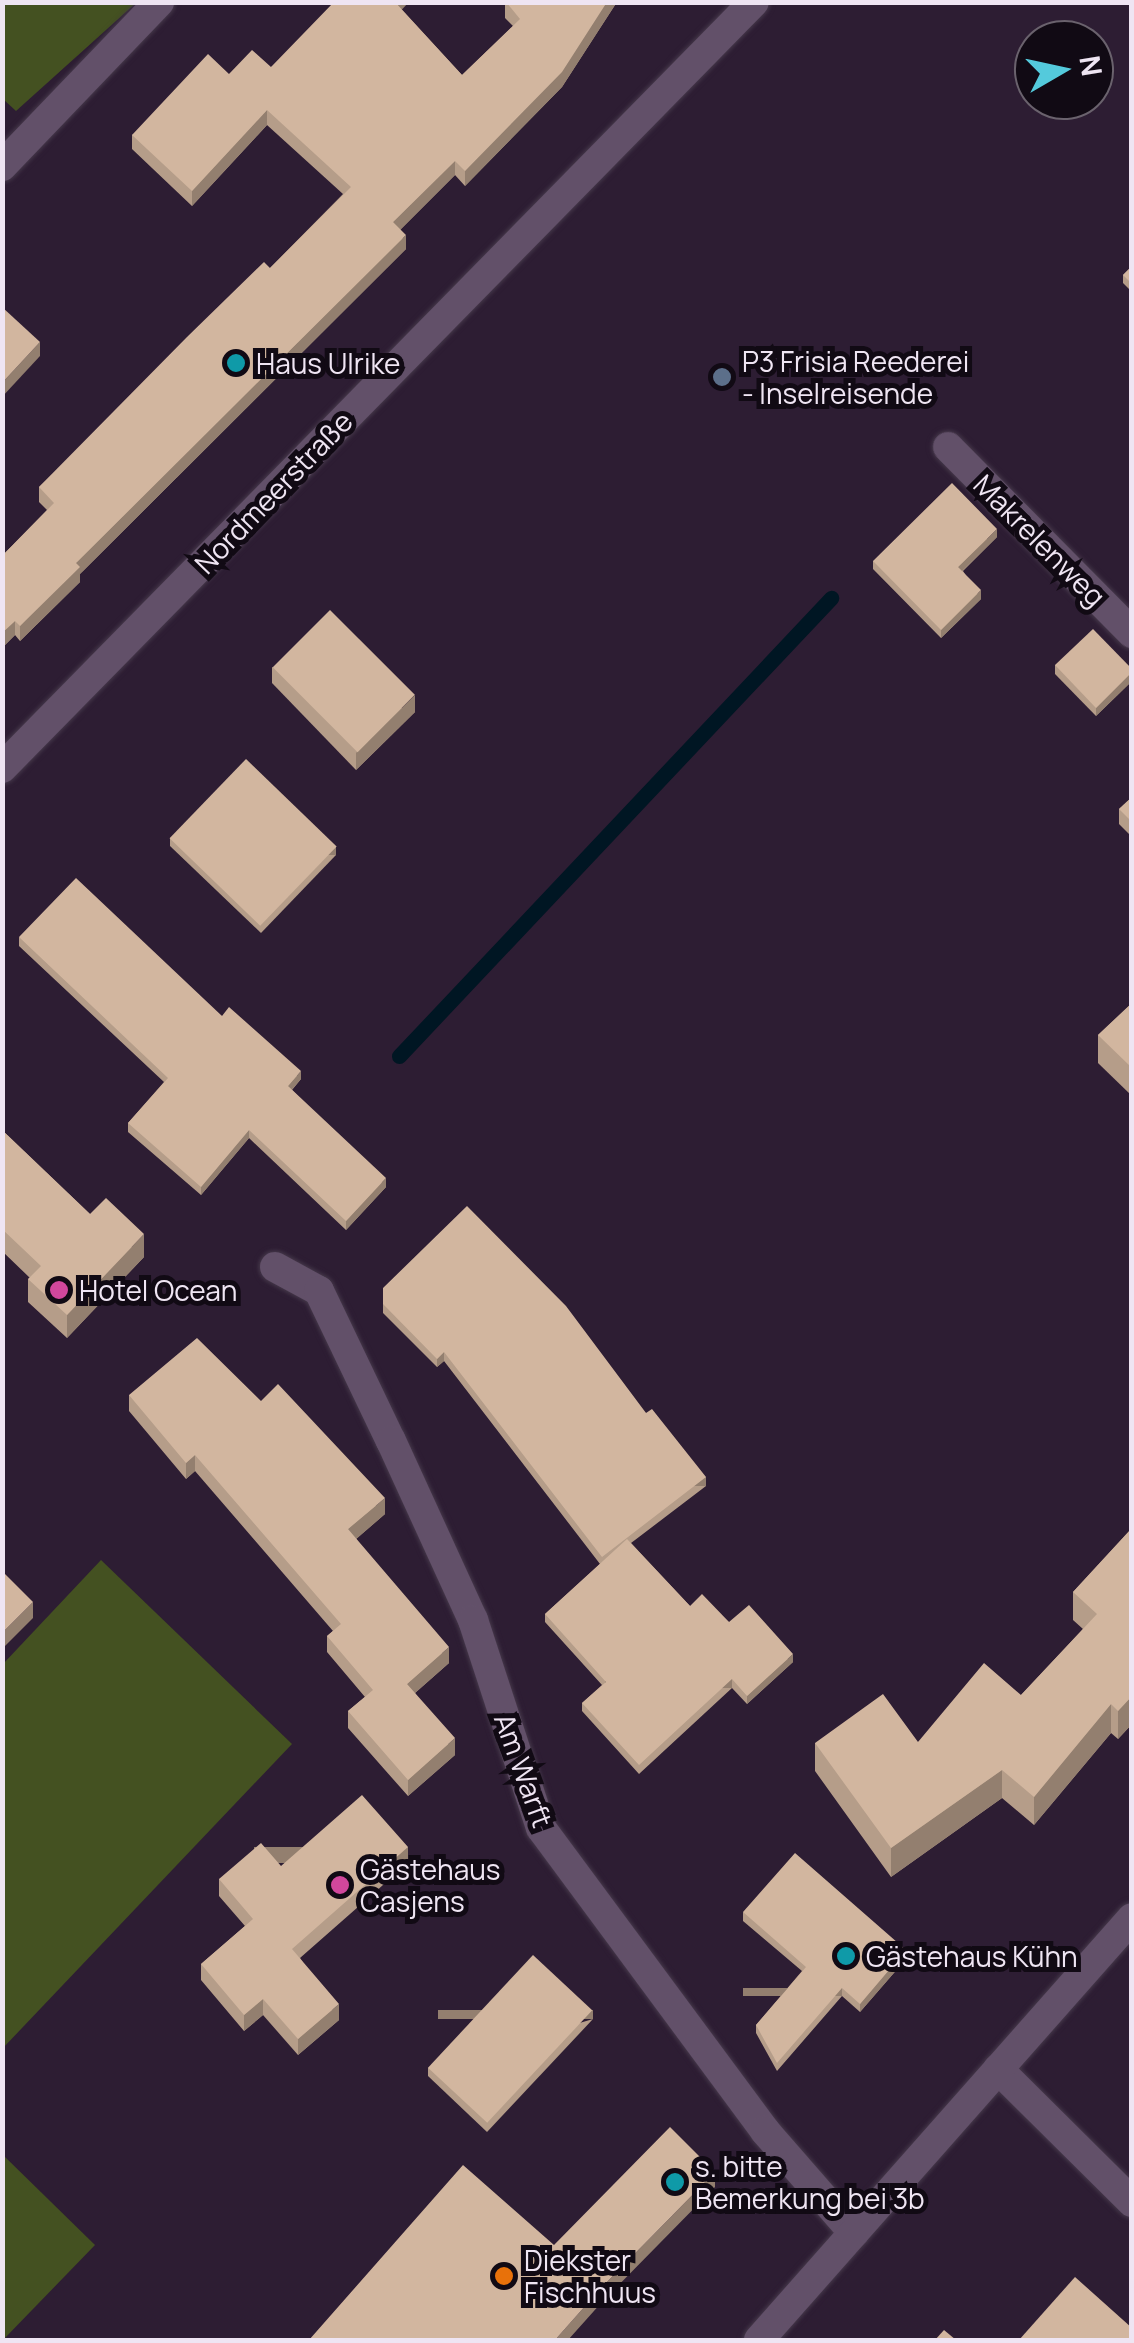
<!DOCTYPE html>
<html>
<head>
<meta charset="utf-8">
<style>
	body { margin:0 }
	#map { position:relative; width:1134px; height:2343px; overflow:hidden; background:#2d1d33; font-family:Manrope,sans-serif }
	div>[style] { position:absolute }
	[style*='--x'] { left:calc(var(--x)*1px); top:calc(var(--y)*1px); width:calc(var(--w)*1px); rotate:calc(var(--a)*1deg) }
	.green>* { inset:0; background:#445121 }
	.stream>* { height:15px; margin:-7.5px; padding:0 7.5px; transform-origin:7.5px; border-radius:7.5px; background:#001623 }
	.roads { filter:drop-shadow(0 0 2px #45384a) drop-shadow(0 0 2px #45384a) }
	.minor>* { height:30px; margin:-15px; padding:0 15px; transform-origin:15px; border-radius:15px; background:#625069 }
	.wall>* { inset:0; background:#b59d89 }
	.shaded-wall>* { inset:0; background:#937f6f; transform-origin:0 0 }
	.building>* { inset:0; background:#d2b69f; transform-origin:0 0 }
	.dots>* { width:28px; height:28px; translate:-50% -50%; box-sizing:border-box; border:5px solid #110a14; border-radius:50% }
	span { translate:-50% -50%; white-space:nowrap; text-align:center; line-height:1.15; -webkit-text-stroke:10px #110a14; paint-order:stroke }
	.poi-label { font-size:28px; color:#efe5f3 }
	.left { translate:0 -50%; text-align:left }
	.street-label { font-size:28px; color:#efe5f3 }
	.frame { position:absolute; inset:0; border:5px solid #efe5f3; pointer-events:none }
	.north { position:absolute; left:1014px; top:20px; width:100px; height:100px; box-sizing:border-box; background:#110a14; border:2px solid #6a626d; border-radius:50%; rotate:81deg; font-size:28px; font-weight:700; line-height:40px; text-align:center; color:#efe5f3 }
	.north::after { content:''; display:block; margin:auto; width:35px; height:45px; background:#54cadc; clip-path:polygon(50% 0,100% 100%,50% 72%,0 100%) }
</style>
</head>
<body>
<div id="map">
	<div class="green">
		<div style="clip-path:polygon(3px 2px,136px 2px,136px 3px,16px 111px,3px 99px)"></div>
		<div style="clip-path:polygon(101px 1560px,292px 1744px,3px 2048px,3px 1664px)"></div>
		<div style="clip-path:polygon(3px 2155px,95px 2245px,3px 2340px,2px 2340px)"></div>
	</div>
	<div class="stream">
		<div style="--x:399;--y:1056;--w:630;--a:-46.67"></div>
	</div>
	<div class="roads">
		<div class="minor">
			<div style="--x:2;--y:166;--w:227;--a:-46.2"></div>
			<div style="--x:948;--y:447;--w:262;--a:45.3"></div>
			<div style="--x:2;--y:768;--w:1073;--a:-45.53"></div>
			<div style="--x:275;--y:1267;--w:50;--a:28.6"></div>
			<div style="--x:319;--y:1291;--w:166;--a:64.4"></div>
			<div style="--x:391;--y:1441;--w:197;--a:65.4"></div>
			<div style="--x:473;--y:1620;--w:219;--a:71.9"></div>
			<div style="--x:541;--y:1828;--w:377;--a:53.5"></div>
			<div style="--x:765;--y:2131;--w:135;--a:48.9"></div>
			<div style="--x:998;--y:2069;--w:189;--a:44.8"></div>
			<div style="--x:759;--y:2340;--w:563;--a:-48.53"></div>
		</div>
	</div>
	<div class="wall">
		<div style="clip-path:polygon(615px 2px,615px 5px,562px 87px,465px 186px,455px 175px,400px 230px,406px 249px,80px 574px,80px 582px,20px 641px,15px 635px,2px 648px,2px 556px,47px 510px,39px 502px,39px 487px,270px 268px,343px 194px,267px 125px,192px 206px,132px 149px,132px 135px,229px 74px,271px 67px,402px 10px,462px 75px,513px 26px,505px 18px,505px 3px)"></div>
		<div style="clip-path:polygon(1132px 266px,1132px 292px,1123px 283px,1123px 275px)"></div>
		<div style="clip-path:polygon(997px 537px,963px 571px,981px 599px,941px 638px,873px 569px,873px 561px)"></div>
		<div style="clip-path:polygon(1055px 665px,1132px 669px,1132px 681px,1096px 716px,1055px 674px)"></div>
		<div style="clip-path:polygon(272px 667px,415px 712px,356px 770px,272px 683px)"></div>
		<div style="clip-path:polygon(1132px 797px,1132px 837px,1119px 824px,1119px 809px)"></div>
		<div style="clip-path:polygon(170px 838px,336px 855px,261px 933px,170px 846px)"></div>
		<div style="clip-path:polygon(19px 937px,222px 1016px,301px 1079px,292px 1090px,386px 1187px,346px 1230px,249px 1138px,201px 1195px,128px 1132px,128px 1123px,164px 1082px,19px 946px)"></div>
		<div style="clip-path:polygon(1132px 1003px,1132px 1096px,1098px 1063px,1098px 1035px)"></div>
		<div style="clip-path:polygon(2px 1130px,90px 1214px,144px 1257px,67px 1338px,28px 1302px,28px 1279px,30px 1278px,2px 1251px)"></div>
		<div style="clip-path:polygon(383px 1288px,646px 1413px,706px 1486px,631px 1543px,690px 1606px,729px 1622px,793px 1662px,747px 1704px,732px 1688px,639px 1774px,582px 1711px,582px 1703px,602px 1685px,545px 1622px,545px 1614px,600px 1564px,444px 1361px,437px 1367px,383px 1313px)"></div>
		<div style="clip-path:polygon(129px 1395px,261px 1401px,385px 1514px,356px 1539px,449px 1663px,415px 1693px,455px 1755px,408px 1796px,348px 1728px,348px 1711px,365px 1697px,327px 1652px,327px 1636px,333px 1631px,195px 1471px,186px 1479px,129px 1411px)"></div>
		<div style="clip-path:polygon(1132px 1528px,1132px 1724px,1118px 1739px,1111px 1733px,1034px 1825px,1002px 1798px,891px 1877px,815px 1771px,815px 1743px,918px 1742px,1021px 1695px,1083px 1629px,1073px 1620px,1073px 1592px)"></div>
		<div style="clip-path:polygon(408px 1863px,300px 1958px,339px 2020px,298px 2055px,263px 2015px,244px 2031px,201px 1980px,201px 1964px,245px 1926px,219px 1896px,219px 1879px,281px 1866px)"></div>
		<div style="clip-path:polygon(743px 1912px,906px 1959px,860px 2012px,842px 1996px,777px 2071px,756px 2033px,756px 2025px,802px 1971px,743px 1921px)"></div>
		<div style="clip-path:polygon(593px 2019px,487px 2132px,428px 2076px,428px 2068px)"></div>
	</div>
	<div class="shaded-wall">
		<div style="clip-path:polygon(409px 2px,395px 17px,395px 3px)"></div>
		<div style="clip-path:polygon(607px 2px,615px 2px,615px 5px,562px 87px,465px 186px,465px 171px)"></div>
		<div style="clip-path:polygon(267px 110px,267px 125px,192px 206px,192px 191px)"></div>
		<div style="clip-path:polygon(455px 161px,455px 175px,393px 237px,393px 222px)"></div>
		<div style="clip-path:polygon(406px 235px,406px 249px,80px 574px,80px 582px,20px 641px,20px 626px,76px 563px)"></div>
		<div style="clip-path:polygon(40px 342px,40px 356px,2px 397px,2px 383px)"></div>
		<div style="clip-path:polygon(997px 529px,997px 537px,958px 575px,958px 567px)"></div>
		<div style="clip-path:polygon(981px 590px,981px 599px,941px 638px,941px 630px)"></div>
		<div style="clip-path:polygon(15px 621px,15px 635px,2px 648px,2px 633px)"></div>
		<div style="clip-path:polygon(1132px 672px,1132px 681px,1096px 716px,1096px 708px)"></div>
		<div style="clip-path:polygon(415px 695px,415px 712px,356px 770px,356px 753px)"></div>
		<div style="left:336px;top:847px;width:8px;height:108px;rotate:90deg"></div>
		<div style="clip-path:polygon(301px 1071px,301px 1079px,288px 1094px,288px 1086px)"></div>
		<div style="clip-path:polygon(249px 1130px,249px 1138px,201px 1195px,201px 1187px)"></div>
		<div style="clip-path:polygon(386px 1178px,386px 1187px,346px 1230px,346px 1221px)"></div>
		<div style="clip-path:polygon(144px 1234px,144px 1257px,67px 1338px,67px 1315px)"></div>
		<div style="clip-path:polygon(444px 1352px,444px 1361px,437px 1367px,437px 1359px)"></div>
		<div style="clip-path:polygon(195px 1455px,195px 1471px,186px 1479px,186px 1463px)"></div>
		<div style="left:706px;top:1477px;width:9px;height:131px;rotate:90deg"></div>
		<div style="clip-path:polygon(385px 1498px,385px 1514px,348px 1546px,348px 1529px)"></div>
		<div style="clip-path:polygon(33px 1602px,33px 1618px,2px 1649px,2px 1633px)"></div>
		<div style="clip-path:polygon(449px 1647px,449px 1663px,407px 1700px,407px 1684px)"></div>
		<div style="clip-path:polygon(793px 1654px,793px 1662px,747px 1704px,747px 1696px)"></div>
		<div style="left:732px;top:1679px;width:9px;height:127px;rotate:90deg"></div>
		<div style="clip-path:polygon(1132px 1696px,1132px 1724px,1118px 1739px,1118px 1711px)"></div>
		<div style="clip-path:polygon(1111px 1704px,1111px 1733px,1034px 1825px,1034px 1797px)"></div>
		<div style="clip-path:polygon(455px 1738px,455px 1755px,408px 1796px,408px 1780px)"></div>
		<div style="clip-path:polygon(1002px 1770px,1002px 1798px,891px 1877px,891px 1848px)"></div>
		<div style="left:408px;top:1847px;width:16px;height:154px;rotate:90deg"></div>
		<div style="clip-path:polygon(906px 1950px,906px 1959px,860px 2012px,860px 2004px)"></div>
		<div style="left:842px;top:1988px;width:8px;height:99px;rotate:90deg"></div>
		<div style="clip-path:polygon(263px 1999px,263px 2015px,244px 2031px,244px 2015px)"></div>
		<div style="clip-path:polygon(339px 2004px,339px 2020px,298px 2055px,298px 2039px)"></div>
		<div style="left:593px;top:2010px;width:9px;height:155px;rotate:90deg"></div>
		<div style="clip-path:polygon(715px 2172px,715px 2187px,602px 2302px,568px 2340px,555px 2340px,602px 2287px)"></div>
	</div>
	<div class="building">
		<div style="clip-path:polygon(334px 2px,395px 2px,462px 75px,520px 19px,506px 2px,607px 2px,562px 72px,465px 171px,455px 161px,393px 222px,406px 235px,76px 563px,80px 567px,20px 626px,15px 621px,2px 633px,2px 556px,54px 503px,39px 487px,187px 337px,264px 262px,270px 268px,351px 187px,267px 110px,192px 191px,132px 135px,208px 54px,229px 74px,252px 50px,271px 67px)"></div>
		<div style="clip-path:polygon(1132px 266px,1132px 284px,1123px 275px)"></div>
		<div style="clip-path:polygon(2px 307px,40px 342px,2px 383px)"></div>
		<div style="clip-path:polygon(952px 483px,997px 529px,958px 567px,981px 590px,941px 630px,873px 561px)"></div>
		<div style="left:330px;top:610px;width:120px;height:81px;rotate:45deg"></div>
		<div style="clip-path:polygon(1093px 629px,1132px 669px,1132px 672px,1096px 708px,1055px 665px)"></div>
		<div style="left:246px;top:759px;width:126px;height:110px;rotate:44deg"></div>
		<div style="clip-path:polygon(1132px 797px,1132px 822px,1119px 809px)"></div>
		<div style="clip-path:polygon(76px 878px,222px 1016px,229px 1007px,301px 1071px,288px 1086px,386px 1178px,346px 1221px,249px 1130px,201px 1187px,128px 1123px,168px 1078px,19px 937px)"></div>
		<div style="clip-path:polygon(1132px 1003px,1132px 1068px,1098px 1035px)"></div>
		<div style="clip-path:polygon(2px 1130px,90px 1214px,106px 1198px,144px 1234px,67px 1315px,28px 1279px,41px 1266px,2px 1229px)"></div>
		<div style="clip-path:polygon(467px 1206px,566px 1306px,646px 1413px,652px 1409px,706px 1477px,602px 1557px,444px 1352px,437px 1359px,383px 1304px,383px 1288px)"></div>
		<div style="clip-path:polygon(197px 1338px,261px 1401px,278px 1384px,385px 1498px,348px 1529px,449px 1647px,407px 1684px,455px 1738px,408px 1780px,348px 1711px,373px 1690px,327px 1636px,341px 1624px,195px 1455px,186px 1463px,129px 1395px)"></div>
		<div style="clip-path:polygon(1132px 1528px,1132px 1696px,1118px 1711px,1111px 1704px,1034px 1797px,1002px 1770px,891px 1848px,815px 1743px,883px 1694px,918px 1742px,984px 1663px,1021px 1695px,1097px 1614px,1073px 1592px)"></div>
		<div style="clip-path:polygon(627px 1539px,690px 1606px,702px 1594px,729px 1622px,749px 1605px,793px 1654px,747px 1696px,732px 1679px,639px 1765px,582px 1703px,606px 1682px,545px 1614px)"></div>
		<div style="clip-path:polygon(2px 1571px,33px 1602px,2px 1633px)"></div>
		<div style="clip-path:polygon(362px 1795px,408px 1847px,292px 1949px,339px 2004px,298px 2039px,263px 1999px,244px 2015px,201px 1964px,253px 1919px,219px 1879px,261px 1843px,281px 1866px)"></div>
		<div style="clip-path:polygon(795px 1853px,906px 1950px,860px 2004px,842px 1988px,777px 2063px,756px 2025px,806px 1967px,743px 1912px)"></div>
		<div style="left:533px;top:1955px;width:81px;height:154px;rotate:43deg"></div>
		<div style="clip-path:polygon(670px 2127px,715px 2172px,602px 2287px,555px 2340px,309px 2340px,463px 2165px,554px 2245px)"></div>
		<div style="clip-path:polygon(1075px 2277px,1132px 2328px,1132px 2340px,1019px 2340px)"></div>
		<div style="clip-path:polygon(944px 2330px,956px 2340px,935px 2340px)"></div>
	</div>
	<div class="dots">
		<div style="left:236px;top:363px;background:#0f9aa8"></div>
		<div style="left:722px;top:377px;background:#5c6f8a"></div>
		<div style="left:59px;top:1290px;background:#d1479c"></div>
		<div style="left:340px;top:1885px;background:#d1479c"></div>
		<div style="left:846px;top:1956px;background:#0f9aa8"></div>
		<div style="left:675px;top:2182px;background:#0f9aa8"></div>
		<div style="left:504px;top:2276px;background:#e8710a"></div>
	</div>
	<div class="poi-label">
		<span class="left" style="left:742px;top:377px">P3 Frisia Reederei<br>- Inselreisende</span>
		<span class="left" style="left:256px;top:363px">Haus Ulrike</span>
		<span class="left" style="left:79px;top:1290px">Hotel Ocean</span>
		<span class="left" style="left:360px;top:1885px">Gästehaus<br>Casjens</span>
		<span class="left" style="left:866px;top:1956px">Gästehaus Kühn</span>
		<span class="left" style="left:695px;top:2182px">s. bitte<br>Bemerkung bei 3b</span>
		<span class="left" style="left:524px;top:2276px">Diekster<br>Fischhuus</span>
	</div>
	<div class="street-label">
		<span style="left:273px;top:492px;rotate:-46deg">Nordmeerstraße</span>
		<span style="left:1040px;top:540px;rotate:45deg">Makrelenweg</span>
		<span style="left:524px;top:1770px;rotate:70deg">Am Warft</span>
	</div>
	<div class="frame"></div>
	<div class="north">N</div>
</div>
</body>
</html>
